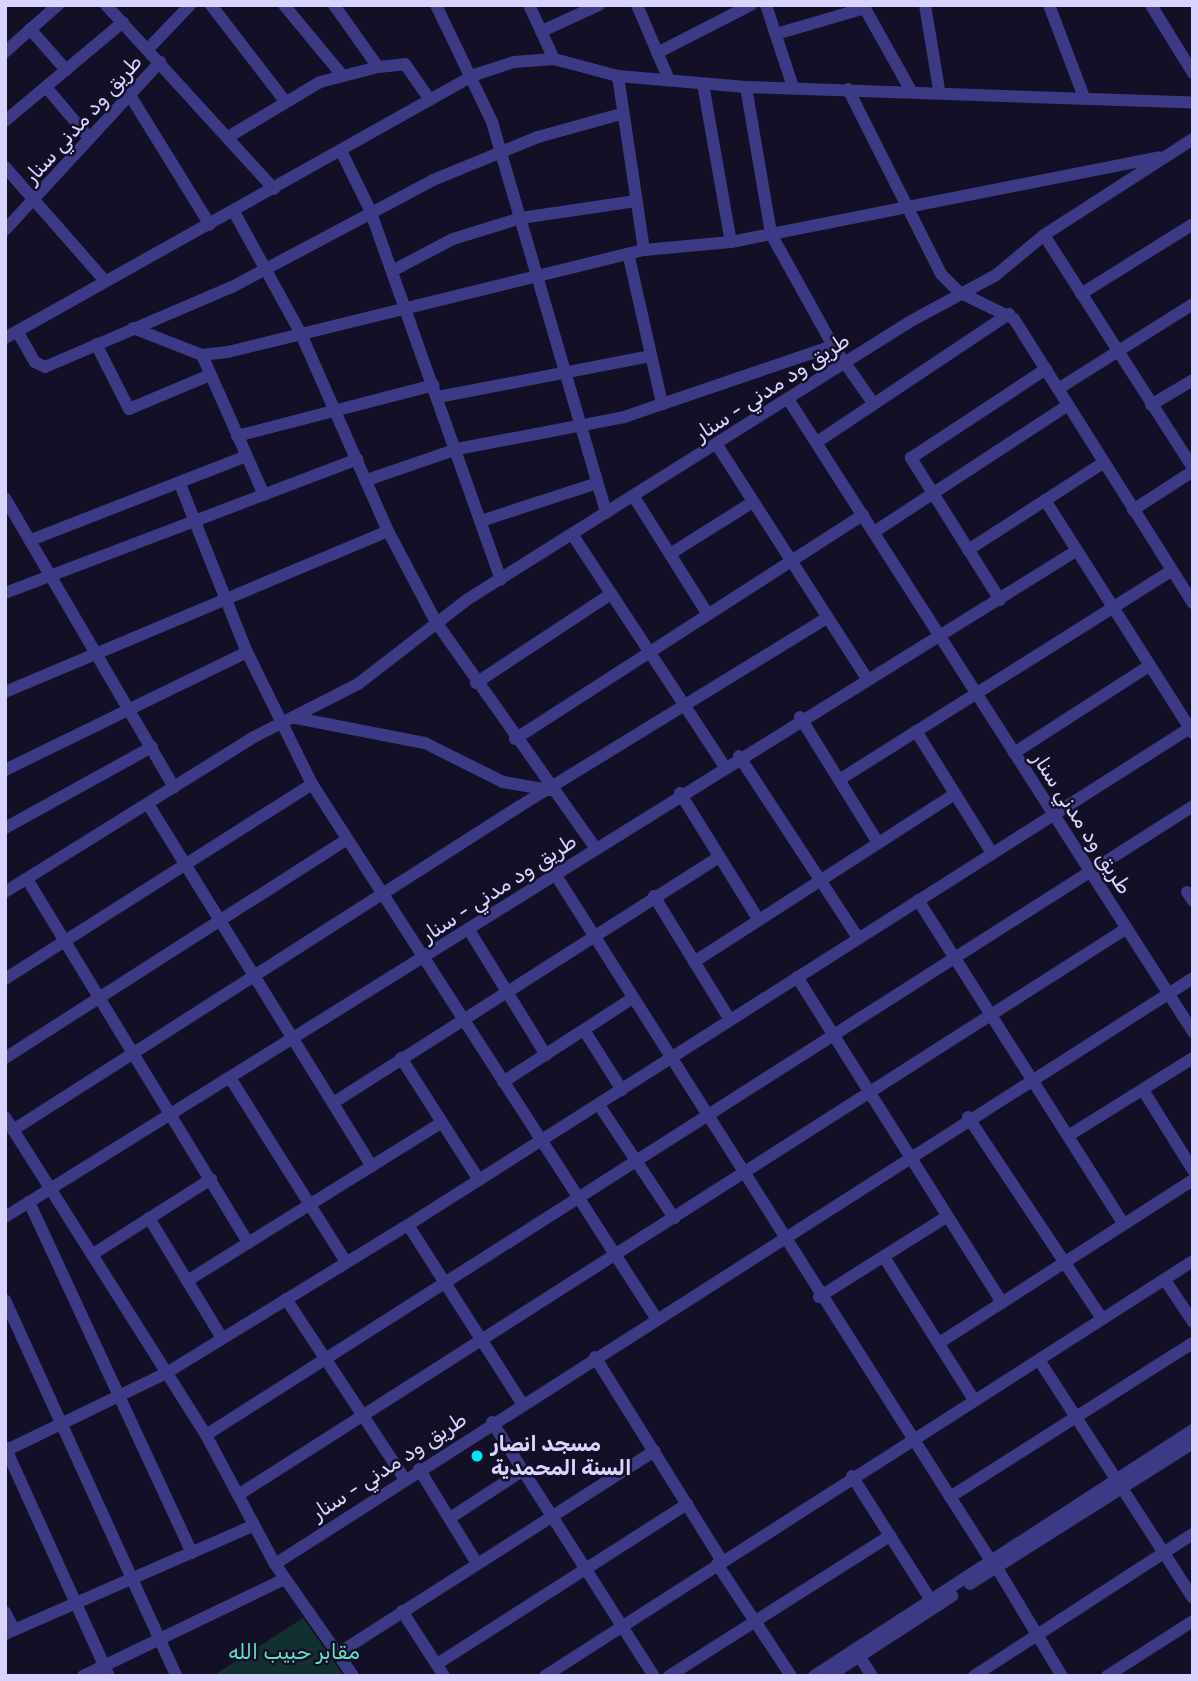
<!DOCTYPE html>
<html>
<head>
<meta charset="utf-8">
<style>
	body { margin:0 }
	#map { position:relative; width:1198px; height:1681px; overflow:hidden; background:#130f26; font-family:Rubik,"Noto Sans Arabic",sans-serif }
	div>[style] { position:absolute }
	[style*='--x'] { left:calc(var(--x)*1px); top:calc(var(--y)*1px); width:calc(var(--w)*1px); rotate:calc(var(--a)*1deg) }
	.green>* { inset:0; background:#12302f }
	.minor>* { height:12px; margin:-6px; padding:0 6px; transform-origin:6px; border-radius:6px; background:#3d3a85 }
	.dots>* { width:19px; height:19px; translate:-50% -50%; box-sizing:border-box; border:4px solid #130f26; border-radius:50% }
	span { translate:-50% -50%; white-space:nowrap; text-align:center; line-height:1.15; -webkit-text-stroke:5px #130f26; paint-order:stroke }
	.street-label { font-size:21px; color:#d9d4ff }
	.poi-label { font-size:21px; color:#d9d4ff; font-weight:700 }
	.left { translate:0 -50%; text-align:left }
	.park-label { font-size:21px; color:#5fe0c0 }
	.frame { position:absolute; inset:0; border:7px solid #d9d4ff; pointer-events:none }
</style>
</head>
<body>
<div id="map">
	<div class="green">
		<div style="clip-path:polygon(303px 1618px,344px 1676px,213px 1676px)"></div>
	</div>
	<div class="minor">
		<div style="--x:106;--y:5;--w:249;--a:47.6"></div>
		<div style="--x:211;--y:5;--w:121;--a:52.4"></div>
		<div style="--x:284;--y:5;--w:91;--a:50.4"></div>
		<div style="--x:334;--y:5;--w:76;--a:54.6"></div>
		<div style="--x:436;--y:5;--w:130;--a:64.4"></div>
		<div style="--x:492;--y:122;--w:407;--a:73.7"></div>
		<div style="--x:529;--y:5;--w:60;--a:65.2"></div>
		<div style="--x:637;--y:5;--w:82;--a:66.9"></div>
		<div style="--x:766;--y:5;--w:86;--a:71.8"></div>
		<div style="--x:863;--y:5;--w:96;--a:60.8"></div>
		<div style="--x:925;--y:5;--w:86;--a:80.6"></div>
		<div style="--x:1049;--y:5;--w:98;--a:69.2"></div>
		<div style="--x:1151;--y:5;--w:80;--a:58.3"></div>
		<div style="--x:30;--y:29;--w:55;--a:48.7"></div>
		<div style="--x:542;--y:31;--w:63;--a:-24.5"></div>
		<div style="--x:776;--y:34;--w:93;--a:-16.3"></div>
		<div style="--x:148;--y:49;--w:61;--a:-46.3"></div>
		<div style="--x:5;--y:52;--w:71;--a:-41.6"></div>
		<div style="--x:657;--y:53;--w:106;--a:-27.1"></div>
		<div style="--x:618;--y:76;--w:176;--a:81.5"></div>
		<div style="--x:703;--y:84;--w:160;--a:80"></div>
		<div style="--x:46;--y:87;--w:67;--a:49.9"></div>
		<div style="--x:746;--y:87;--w:149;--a:80.3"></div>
		<div style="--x:771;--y:234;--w:128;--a:61"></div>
		<div style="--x:833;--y:346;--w:70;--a:54.9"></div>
		<div style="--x:848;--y:89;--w:207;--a:63.3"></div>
		<div style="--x:941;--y:274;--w:25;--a:45"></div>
		<div style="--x:959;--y:292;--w:61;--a:26.1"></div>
		<div style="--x:1014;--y:319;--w:336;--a:57.8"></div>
		<div style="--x:131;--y:97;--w:150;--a:58.3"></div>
		<div style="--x:5;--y:121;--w:154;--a:-40"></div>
		<div style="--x:228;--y:137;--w:107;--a:-30.9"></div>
		<div style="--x:320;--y:82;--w:60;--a:-14.5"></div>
		<div style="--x:378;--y:67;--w:27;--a:-6"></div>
		<div style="--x:405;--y:64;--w:44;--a:55.2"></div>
		<div style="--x:341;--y:151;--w:66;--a:63.8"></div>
		<div style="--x:370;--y:210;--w:392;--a:70.5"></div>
		<div style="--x:5;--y:167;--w:152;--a:48.7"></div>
		<div style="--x:234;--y:212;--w:139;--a:61.2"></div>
		<div style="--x:301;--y:334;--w:215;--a:66.2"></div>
		<div style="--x:388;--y:531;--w:103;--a:62.2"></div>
		<div style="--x:436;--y:622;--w:276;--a:54.8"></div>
		<div style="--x:5;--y:230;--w:229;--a:-47.3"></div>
		<div style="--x:1044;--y:235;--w:277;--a:57.4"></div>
		<div style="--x:629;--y:257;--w:151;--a:77.3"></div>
		<div style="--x:392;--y:271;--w:69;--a:-27.7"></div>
		<div style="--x:453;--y:239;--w:71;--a:-17.2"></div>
		<div style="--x:521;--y:218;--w:116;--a:-8.4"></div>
		<div style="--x:1081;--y:294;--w:132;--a:-32"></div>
		<div style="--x:133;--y:328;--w:74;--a:21.4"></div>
		<div style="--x:202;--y:355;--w:26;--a:-7"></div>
		<div style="--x:228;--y:352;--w:428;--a:-13.8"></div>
		<div style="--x:644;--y:250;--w:87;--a:-5.3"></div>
		<div style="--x:731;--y:242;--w:436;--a:-11.2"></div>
		<div style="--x:17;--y:331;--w:36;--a:60"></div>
		<div style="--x:35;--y:362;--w:11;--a:27"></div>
		<div style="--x:45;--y:367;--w:203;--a:-23.2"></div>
		<div style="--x:232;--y:287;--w:228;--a:-28"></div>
		<div style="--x:433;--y:180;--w:113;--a:-22.3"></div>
		<div style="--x:538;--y:137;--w:86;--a:-15.5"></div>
		<div style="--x:5;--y:338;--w:538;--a:-29.28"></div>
		<div style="--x:474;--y:75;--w:42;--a:-18"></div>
		<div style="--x:514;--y:62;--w:40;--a:-4.3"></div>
		<div style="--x:554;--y:59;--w:66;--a:14.9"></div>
		<div style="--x:618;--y:76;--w:128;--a:4.9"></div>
		<div style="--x:746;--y:87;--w:447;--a:2"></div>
		<div style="--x:96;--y:344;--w:73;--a:63.1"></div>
		<div style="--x:129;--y:409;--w:88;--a:-22.8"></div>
		<div style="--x:202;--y:355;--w:153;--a:66.1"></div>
		<div style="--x:1058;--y:389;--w:160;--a:-32.2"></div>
		<div style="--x:438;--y:397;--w:217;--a:-10.9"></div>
		<div style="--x:790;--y:402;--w:748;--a:57.39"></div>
		<div style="--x:1151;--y:405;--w:49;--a:-30.8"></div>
		<div style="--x:237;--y:436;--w:203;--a:-14.5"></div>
		<div style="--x:817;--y:442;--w:231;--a:-33.7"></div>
		<div style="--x:717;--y:445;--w:276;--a:57.3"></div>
		<div style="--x:367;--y:480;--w:95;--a:-19"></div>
		<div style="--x:457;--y:449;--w:170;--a:-10.8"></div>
		<div style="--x:624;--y:417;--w:221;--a:-18.8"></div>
		<div style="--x:180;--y:484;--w:181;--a:68.3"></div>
		<div style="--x:247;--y:652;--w:147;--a:63.8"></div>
		<div style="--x:312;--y:784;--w:635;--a:57.21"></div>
		<div style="--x:634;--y:497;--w:137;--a:57.8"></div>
		<div style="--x:5;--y:498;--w:335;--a:59.7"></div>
		<div style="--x:1045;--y:500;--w:276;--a:57.6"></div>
		<div style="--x:1133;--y:510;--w:72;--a:-33"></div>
		<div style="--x:481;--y:521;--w:122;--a:-18.1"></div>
		<div style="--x:874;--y:532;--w:232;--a:-33.2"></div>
		<div style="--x:572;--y:534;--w:277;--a:56.7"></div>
		<div style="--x:31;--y:540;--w:231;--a:-21.3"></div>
		<div style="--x:968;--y:550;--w:161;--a:-32.8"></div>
		<div style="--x:670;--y:554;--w:98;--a:-32.1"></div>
		<div style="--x:5;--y:593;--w:377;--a:-20.8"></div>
		<div style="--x:1000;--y:600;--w:168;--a:-122.1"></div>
		<div style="--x:911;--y:458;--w:162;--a:-33.4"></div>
		<div style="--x:476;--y:683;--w:162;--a:-33.4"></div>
		<div style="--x:5;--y:692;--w:415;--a:-22.8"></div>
		<div style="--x:800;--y:717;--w:148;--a:58.2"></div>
		<div style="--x:296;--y:718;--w:131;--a:11"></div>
		<div style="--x:425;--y:743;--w:87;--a:26.6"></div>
		<div style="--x:503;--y:782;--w:48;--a:9.7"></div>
		<div style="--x:916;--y:731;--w:144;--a:58.1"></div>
		<div style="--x:515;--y:739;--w:414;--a:-32.8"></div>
		<div style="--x:1014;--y:753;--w:161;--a:-32.8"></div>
		<div style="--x:739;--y:756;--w:217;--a:56.8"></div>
		<div style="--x:5;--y:770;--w:269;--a:-26"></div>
		<div style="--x:839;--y:780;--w:392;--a:-32.2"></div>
		<div style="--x:680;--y:793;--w:148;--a:58.2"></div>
		<div style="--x:148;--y:804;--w:426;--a:58.3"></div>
		<div style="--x:5;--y:828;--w:168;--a:-28.9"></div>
		<div style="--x:555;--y:874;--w:814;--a:57.6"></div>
		<div style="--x:27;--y:879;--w:426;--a:58.7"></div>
		<div style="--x:5;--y:892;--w:293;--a:-31.9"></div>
		<div style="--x:254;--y:737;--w:117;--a:-27"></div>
		<div style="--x:358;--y:684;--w:139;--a:-37.7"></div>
		<div style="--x:468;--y:599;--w:523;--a:-32.11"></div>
		<div style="--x:911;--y:321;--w:97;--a:-28.4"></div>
		<div style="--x:996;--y:275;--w:62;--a:-39.8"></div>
		<div style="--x:1044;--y:235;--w:177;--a:-32.8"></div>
		<div style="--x:1187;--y:892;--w:11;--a:56"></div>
		<div style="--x:654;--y:896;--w:145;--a:58.5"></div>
		<div style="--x:918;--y:900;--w:384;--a:57.6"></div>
		<div style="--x:469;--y:930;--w:147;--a:58.4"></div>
		<div style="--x:694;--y:962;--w:310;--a:-32.8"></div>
		<div style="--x:797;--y:977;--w:385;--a:57.8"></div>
		<div style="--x:5;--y:979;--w:364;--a:-32.4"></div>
		<div style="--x:584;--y:1030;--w:71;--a:57.7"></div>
		<div style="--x:5;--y:1058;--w:405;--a:-32.6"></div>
		<div style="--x:401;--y:1058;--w:145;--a:57.4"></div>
		<div style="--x:232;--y:1081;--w:214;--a:57.8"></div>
		<div style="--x:503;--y:1082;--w:155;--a:-32.9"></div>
		<div style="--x:1143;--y:1090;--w:94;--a:58"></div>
		<div style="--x:333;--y:1103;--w:458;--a:-32.5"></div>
		<div style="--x:599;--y:1105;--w:136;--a:56.4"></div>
		<div style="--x:5;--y:1117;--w:376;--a:57.7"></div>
		<div style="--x:206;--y:1435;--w:146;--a:61.9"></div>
		<div style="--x:275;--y:1564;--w:136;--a:55.1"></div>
		<div style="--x:968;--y:1117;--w:242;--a:56.4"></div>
		<div style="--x:13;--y:1130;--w:602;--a:-32.58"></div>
		<div style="--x:520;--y:806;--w:360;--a:-31.5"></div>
		<div style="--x:1068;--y:1136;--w:147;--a:-32"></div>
		<div style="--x:29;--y:1202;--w:387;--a:65.1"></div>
		<div style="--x:5;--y:1217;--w:1261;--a:-31.88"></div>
		<div style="--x:149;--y:1218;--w:140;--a:58.7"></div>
		<div style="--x:408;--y:1225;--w:210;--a:57.4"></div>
		<div style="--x:93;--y:1254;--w:140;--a:-32.4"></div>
		<div style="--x:884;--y:1257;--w:169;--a:57.8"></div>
		<div style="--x:1165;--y:1280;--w:50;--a:56.3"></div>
		<div style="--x:187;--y:1281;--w:299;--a:-31.9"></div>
		<div style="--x:819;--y:1297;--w:150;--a:-32.2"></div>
		<div style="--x:286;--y:1299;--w:214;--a:56.6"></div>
		<div style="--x:5;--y:1300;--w:413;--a:65.5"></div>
		<div style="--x:939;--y:1343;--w:302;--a:-32.7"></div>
		<div style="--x:595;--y:1357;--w:240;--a:58.1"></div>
		<div style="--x:1039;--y:1360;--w:142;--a:57.1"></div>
		<div style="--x:492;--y:1422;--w:301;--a:57.5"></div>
		<div style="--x:206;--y:1435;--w:1170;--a:-32.51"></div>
		<div style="--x:5;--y:1447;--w:252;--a:65.6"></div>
		<div style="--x:7;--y:1450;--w:179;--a:-25.8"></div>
		<div style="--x:168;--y:1372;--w:281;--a:-31.5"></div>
		<div style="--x:408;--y:1225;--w:930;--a:-32.44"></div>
		<div style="--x:419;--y:1469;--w:109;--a:58.5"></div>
		<div style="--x:852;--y:1476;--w:146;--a:57.6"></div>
		<div style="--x:1122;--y:1488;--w:131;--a:57.2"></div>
		<div style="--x:238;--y:1495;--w:1054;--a:-32.53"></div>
		<div style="--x:950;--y:1497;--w:288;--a:-32.4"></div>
		<div style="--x:450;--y:1518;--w:86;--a:-33.1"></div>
		<div style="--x:275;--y:1564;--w:1089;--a:-32.55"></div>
		<div style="--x:717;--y:1564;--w:134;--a:56.5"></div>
		<div style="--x:997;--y:1568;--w:126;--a:59"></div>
		<div style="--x:970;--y:1584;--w:264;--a:-32.3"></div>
		<div style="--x:402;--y:1611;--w:77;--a:57.1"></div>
		<div style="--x:5;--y:1612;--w:20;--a:63"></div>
		<div style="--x:5;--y:1634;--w:272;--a:-23.6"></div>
		<div style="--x:337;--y:1654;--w:377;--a:-32.6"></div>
		<div style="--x:859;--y:1656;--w:24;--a:57"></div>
		<div style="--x:437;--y:1664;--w:297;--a:-32.6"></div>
		<div style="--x:83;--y:1676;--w:224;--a:-25.7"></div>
		<div style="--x:545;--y:1676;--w:769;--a:-32.64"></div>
		<div style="--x:669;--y:1676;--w:262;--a:-32.4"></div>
		<div style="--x:814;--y:1676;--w:452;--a:-33"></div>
		<div style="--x:829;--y:1676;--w:147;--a:-33"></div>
		<div style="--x:974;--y:1676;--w:261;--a:-33"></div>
		<div style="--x:1107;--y:1676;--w:102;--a:-32.6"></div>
	</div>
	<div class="dots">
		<div style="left:477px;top:1456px;background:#00e5ff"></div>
	</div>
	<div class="street-label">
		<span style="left:83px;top:119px;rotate:-48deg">طريق ود مدني سنار</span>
		<span style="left:772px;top:387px;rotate:-33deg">طريق ود مدني - سنار</span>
		<span style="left:1082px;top:823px;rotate:57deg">طريق ود مدني سنار</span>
		<span style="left:499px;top:888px;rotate:-33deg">طريق ود مدني - سنار</span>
		<span style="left:389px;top:1466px;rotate:-33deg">طريق ود مدني - سنار</span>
	</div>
	<div class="poi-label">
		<span class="left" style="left:491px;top:1456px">مسجد انصار<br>السنة المحمدية</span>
	</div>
	<div class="park-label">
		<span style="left:294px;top:1652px">مقابر حبيب الله</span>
	</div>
	<div class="frame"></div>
</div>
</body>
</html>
